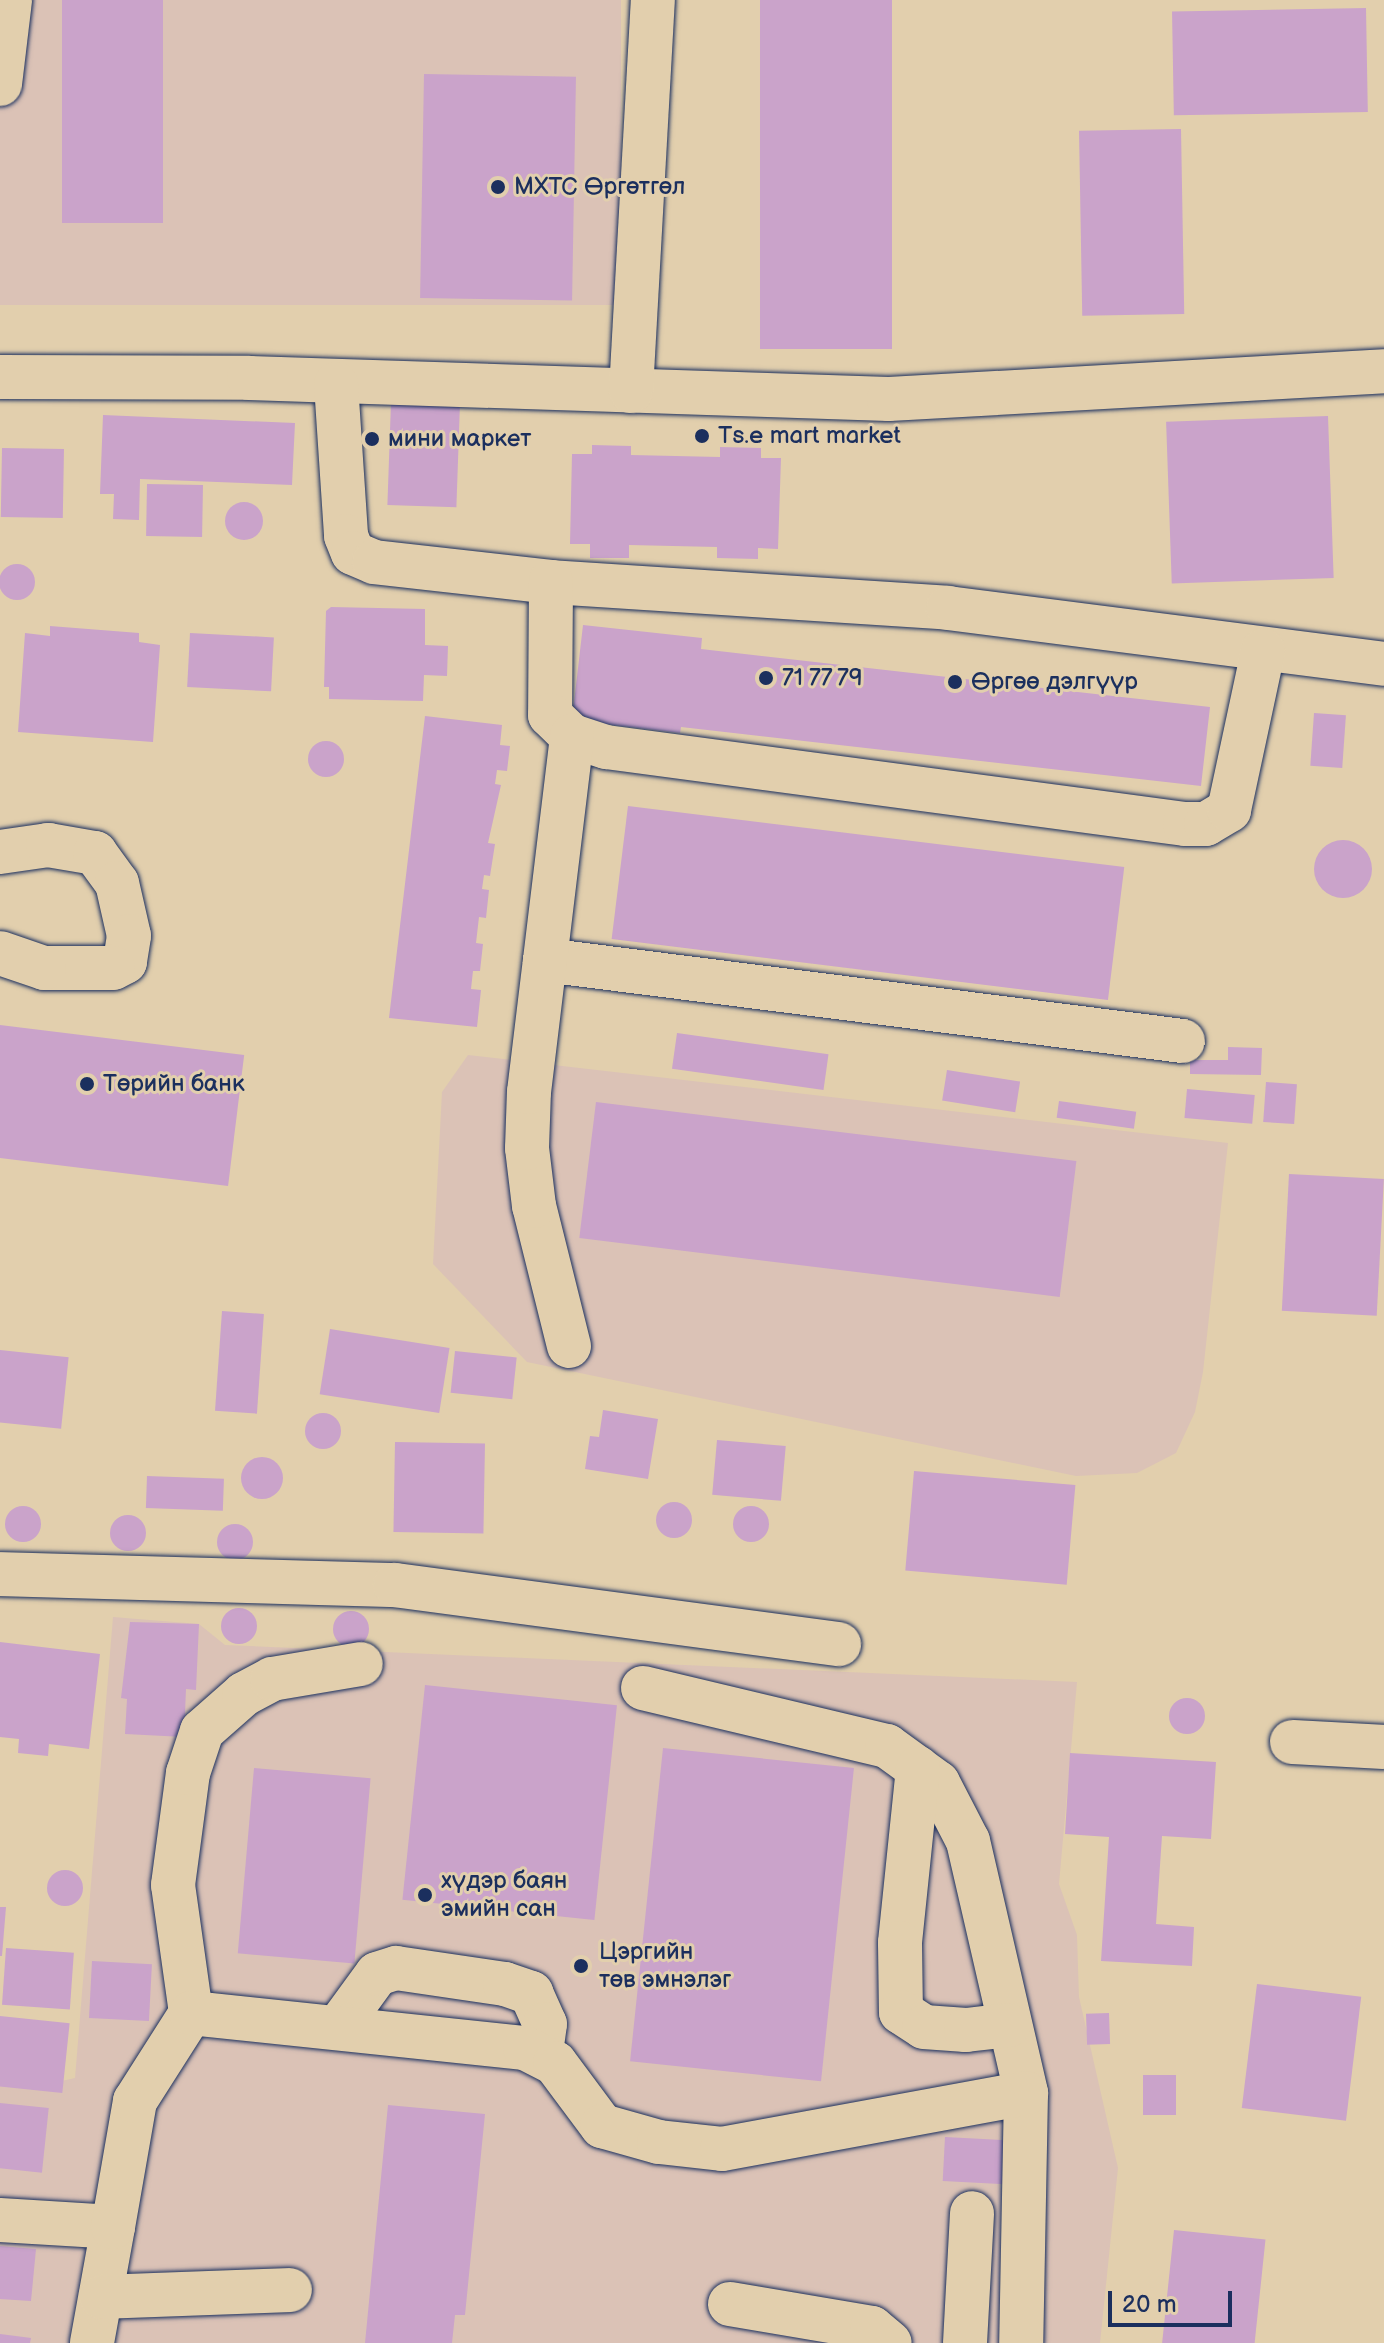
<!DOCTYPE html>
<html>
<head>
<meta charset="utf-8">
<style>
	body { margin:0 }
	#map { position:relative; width:1384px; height:2343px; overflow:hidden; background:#e2cfad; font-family:"Balsamiq Sans",sans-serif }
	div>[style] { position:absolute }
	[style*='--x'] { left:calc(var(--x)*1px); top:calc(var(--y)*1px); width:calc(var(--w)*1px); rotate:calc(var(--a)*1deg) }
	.built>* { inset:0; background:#dbc2b6; transform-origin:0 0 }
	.building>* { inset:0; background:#caa3ca; transform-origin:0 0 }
	.round { border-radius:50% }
	.roads { filter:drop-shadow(0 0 2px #1b2f5e) drop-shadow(0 0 2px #1b2f5e) }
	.minor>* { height:44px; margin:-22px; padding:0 22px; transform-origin:22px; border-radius:22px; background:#e2cfad }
	.dots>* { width:22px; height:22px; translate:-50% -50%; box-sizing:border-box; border:4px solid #e2cfad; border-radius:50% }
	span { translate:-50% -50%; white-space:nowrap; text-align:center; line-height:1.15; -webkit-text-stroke:6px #e2cfad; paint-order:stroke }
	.poi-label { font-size:24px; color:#1b2f5e }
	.left { translate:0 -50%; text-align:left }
	.scale { position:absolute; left:1108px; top:2291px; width:124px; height:36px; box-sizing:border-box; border:4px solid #1b2f5e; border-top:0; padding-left:10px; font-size:24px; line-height:28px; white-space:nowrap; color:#1b2f5e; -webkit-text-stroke:6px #e2cfad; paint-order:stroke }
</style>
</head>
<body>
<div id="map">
	<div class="built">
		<div style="left:0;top:0;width:621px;height:305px"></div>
		<div style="clip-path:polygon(468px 1055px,1228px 1143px,1203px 1372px,1195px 1412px,1176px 1453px,1137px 1473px,1076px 1476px,527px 1362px,433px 1264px,442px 1092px)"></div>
		<div style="clip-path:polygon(113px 1617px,199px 1624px,225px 1645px,1077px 1682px,1059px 1884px,1077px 1935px,1079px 1997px,1118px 2168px,1100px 2343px,0 2343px,0 2081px,44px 2085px,75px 2078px)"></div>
	</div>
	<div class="building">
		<div style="left:62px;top:0;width:101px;height:223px"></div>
		<div style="left:760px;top:0;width:132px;height:349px"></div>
		<div style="left:1366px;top:8px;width:104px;height:194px;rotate:89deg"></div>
		<div style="left:424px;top:74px;width:152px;height:224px;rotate:1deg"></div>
		<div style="left:1181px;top:129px;width:185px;height:102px;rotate:89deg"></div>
		<div style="left:391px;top:402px;width:69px;height:103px;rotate:2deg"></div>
		<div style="clip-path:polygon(103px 415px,295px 423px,292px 485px,140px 479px,139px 520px,113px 519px,114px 494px,100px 494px)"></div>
		<div style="left:1328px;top:416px;width:162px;height:162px;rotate:88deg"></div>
		<div style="clip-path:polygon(592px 445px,631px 446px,631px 455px,720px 457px,720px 447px,761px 448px,761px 458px,781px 458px,778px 549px,758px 548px,758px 559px,717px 558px,717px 547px,629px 545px,629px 558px,590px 558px,590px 544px,570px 544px,572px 454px,592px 454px)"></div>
		<div style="left:2px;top:448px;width:62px;height:69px;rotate:1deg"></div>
		<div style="left:147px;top:484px;width:56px;height:52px;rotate:1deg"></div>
		<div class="round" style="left:225px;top:502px;width:38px;height:38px"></div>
		<div class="round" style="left:-1px;top:564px;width:36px;height:36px"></div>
		<div style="clip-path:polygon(331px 607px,425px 609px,425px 645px,448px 646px,447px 676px,424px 675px,423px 701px,329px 699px,329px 687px,324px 687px,326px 611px)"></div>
		<div style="clip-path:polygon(583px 625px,702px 638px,701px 649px,1210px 707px,1201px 786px,681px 727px,680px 733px,572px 720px)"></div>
		<div style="clip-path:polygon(50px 626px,139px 633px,139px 642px,160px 645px,153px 742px,18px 732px,25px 633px,50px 636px)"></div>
		<div style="left:190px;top:633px;width:84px;height:54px;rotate:3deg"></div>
		<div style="left:1314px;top:713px;width:32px;height:53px;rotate:4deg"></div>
		<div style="clip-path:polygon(425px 716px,502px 725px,500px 745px,510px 746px,507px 771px,497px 770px,495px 784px,501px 785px,488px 843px,495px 844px,490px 876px,484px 875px,482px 889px,489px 890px,486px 918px,479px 917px,476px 943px,483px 944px,480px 971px,473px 971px,471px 989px,481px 990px,477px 1027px,389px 1018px)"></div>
		<div class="round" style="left:308px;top:741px;width:36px;height:36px"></div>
		<div style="left:628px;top:806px;width:500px;height:134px;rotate:7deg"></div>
		<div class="round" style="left:1314px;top:840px;width:58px;height:58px"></div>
		<div style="left:0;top:1025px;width:246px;height:132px;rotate:7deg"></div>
		<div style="left:677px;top:1033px;width:153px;height:36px;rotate:8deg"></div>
		<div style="clip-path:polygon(1228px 1047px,1262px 1048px,1261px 1075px,1190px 1074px,1190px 1060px,1228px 1060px)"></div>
		<div style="left:947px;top:1070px;width:74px;height:31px;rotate:9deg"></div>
		<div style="left:1266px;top:1082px;width:31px;height:40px;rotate:4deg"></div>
		<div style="left:1187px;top:1089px;width:68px;height:29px;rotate:5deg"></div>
		<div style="left:1059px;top:1101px;width:78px;height:17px;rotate:8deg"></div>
		<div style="left:596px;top:1102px;width:484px;height:137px;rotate:7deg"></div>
		<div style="left:1289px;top:1174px;width:95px;height:137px;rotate:3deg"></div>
		<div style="left:222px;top:1311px;width:42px;height:100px;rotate:4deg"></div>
		<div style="left:330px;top:1329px;width:121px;height:66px;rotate:9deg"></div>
		<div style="left:0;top:1350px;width:69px;height:72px;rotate:6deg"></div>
		<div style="left:455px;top:1351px;width:62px;height:42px;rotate:6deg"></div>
		<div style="clip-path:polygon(603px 1410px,658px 1419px,648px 1479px,585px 1469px,590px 1436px,599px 1437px)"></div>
		<div class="round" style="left:305px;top:1413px;width:36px;height:36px"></div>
		<div style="left:717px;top:1440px;width:69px;height:55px;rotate:5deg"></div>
		<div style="left:395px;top:1442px;width:90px;height:90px;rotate:1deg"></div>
		<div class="round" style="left:241px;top:1457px;width:42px;height:42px"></div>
		<div style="left:914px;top:1471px;width:162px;height:100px;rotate:5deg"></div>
		<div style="left:147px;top:1476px;width:77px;height:32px;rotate:2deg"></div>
		<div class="round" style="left:656px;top:1502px;width:36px;height:36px"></div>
		<div class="round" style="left:733px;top:1506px;width:36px;height:36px"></div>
		<div class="round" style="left:5px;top:1506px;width:36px;height:36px"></div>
		<div class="round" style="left:110px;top:1515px;width:36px;height:36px"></div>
		<div class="round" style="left:217px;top:1524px;width:36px;height:36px"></div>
		<div class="round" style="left:221px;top:1608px;width:36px;height:36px"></div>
		<div class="round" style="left:333px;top:1611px;width:36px;height:36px"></div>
		<div style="clip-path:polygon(130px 1622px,199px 1624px,196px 1690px,186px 1689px,184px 1737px,125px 1734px,127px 1699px,121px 1698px)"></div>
		<div style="clip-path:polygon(0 1642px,100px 1654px,89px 1749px,49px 1744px,48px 1756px,18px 1753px,19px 1739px,0 1737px)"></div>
		<div style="left:425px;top:1685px;width:193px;height:216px;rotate:6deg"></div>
		<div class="round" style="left:1169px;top:1698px;width:36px;height:36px"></div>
		<div style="left:663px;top:1748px;width:192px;height:315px;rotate:6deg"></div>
		<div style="clip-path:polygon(1070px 1753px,1216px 1762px,1211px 1839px,1162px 1836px,1156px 1924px,1194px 1927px,1192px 1966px,1101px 1961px,1109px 1837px,1065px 1834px)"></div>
		<div style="left:254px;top:1768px;width:117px;height:186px;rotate:5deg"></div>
		<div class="round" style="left:47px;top:1870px;width:36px;height:36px"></div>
		<div style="clip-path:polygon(0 1907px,6px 1907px,2px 1956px,0 1956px)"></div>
		<div style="left:6px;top:1948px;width:68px;height:57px;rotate:4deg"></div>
		<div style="left:92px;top:1961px;width:60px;height:57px;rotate:3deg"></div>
		<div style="left:1257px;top:1984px;width:105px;height:125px;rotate:7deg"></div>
		<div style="left:1109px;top:2013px;width:31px;height:23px;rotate:88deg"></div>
		<div style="left:0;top:2016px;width:70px;height:70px;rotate:6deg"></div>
		<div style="left:1176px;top:2075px;width:40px;height:33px;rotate:90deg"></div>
		<div style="left:0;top:2103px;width:49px;height:65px;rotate:6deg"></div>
		<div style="clip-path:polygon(388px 2105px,485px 2114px,465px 2315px,455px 2315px,452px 2343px,365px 2343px)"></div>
		<div style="left:945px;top:2137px;width:67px;height:44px;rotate:3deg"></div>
		<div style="left:1174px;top:2230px;width:92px;height:114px;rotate:6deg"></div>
		<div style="clip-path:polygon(0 2246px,36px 2249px,31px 2301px,0 2299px)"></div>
		<div style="clip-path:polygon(0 2334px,31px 2338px,30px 2343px,0 2343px)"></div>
	</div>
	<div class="roads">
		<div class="minor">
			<div style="--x:0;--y:84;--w:85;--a:-83.2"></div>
			<div style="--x:0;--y:377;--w:249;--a:0.2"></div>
			<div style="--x:249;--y:378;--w:640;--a:1.88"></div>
			<div style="--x:889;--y:399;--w:496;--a:-3.2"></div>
			<div style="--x:336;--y:384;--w:152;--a:86.2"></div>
			<div style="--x:346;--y:536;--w:18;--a:68"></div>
			<div style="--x:353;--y:553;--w:23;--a:23"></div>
			<div style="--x:374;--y:562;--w:178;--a:6.4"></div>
			<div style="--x:551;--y:582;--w:398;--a:3.7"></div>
			<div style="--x:948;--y:608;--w:440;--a:7.3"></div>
			<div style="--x:631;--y:391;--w:392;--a:-86.8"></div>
			<div style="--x:551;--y:582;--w:133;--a:90.4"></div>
			<div style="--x:550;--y:715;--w:30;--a:44"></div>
			<div style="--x:572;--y:736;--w:36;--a:18"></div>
			<div style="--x:606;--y:747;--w:584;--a:7.58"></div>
			<div style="--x:1185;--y:824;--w:21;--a:0"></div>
			<div style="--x:1206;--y:824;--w:27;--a:-31"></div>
			<div style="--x:1229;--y:810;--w:163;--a:-77.9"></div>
			<div style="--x:0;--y:852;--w:49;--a:-8.3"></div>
			<div style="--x:48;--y:845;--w:48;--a:9.7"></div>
			<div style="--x:95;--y:853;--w:37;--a:54"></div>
			<div style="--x:117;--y:883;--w:54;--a:77.2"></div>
			<div style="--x:129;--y:936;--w:26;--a:99"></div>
			<div style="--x:125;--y:962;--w:13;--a:153"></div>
			<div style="--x:113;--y:968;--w:69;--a:180"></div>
			<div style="--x:44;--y:968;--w:46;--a:-161.2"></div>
			<div style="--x:545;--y:960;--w:643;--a:7.24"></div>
			<div style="--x:569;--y:1346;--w:144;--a:-104"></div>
			<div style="--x:534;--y:1206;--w:58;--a:-96.9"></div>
			<div style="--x:527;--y:1148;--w:56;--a:-88"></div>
			<div style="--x:529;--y:1092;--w:359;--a:-83.1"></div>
			<div style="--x:0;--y:1574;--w:395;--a:1.6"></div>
			<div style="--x:395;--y:1585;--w:448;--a:7.6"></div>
			<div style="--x:643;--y:1688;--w:251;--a:13.4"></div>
			<div style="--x:887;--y:1746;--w:63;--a:36"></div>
			<div style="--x:938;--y:1783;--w:65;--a:62.7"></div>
			<div style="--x:968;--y:1841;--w:259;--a:77"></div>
			<div style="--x:1026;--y:2093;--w:250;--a:91.1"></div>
			<div style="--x:1292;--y:1742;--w:92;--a:3.1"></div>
			<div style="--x:918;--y:1768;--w:176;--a:95.9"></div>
			<div style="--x:900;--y:1943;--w:69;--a:89.2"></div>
			<div style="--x:901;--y:2012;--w:27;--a:33"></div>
			<div style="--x:924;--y:2027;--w:42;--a:4.1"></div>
			<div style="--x:966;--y:2030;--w:43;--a:-6.6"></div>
			<div style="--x:191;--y:2013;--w:129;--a:-98"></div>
			<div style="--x:173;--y:1885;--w:113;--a:-82.4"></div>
			<div style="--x:188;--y:1773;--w:44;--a:-71.6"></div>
			<div style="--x:202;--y:1731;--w:56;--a:-41.4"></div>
			<div style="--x:244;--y:1694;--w:32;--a:-28"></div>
			<div style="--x:272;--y:1679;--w:90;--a:-9.6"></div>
			<div style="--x:339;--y:2026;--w:64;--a:-53.8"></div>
			<div style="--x:377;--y:1974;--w:20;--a:-18"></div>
			<div style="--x:396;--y:1968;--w:110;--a:8.4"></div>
			<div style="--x:505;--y:1984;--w:28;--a:19"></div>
			<div style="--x:531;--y:1993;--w:34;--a:66"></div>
			<div style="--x:545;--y:2024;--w:30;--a:98"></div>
			<div style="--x:0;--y:2220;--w:113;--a:3.5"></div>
			<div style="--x:113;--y:2227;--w:118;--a:100.3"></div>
			<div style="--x:113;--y:2227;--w:128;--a:-80.1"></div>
			<div style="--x:135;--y:2101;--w:104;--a:-57.5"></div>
			<div style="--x:191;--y:2013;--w:336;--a:6"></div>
			<div style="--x:525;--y:2048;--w:34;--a:27"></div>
			<div style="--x:555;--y:2063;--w:79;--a:53.3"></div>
			<div style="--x:602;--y:2126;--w:59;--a:15.7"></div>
			<div style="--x:659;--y:2142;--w:63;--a:6.3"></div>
			<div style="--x:722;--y:2149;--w:309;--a:-10.4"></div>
			<div style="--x:101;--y:2297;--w:189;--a:-2.1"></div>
			<div style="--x:730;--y:2304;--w:144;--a:9.6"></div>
			<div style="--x:872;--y:2328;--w:23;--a:40"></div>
			<div style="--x:965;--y:2343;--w:130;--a:-86.9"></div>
		</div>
	</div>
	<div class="dots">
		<div style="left:498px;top:187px;background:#1b2f5e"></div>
		<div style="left:702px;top:436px;background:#1b2f5e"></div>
		<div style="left:372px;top:439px;background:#1b2f5e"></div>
		<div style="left:766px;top:678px;background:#1b2f5e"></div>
		<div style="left:955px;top:682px;background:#1b2f5e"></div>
		<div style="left:87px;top:1084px;background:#1b2f5e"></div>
		<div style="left:425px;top:1895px;background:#1b2f5e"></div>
		<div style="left:581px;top:1966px;background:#1b2f5e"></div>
	</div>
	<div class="poi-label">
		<span class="left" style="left:514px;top:187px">МХТС Өргөтгөл</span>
		<span class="left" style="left:718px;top:436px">Ts.e mart market</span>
		<span class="left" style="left:388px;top:439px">мини маркет</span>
		<span class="left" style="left:782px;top:678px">71 77 79</span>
		<span class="left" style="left:971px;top:682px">Өргөө дэлгүүр</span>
		<span class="left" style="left:103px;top:1084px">Төрийн банк</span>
		<span class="left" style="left:441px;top:1895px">хүдэр баян<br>эмийн сан</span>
		<span class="left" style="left:599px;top:1966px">Цэргийн<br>төв эмнэлэг</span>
	</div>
	<div class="scale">20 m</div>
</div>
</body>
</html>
